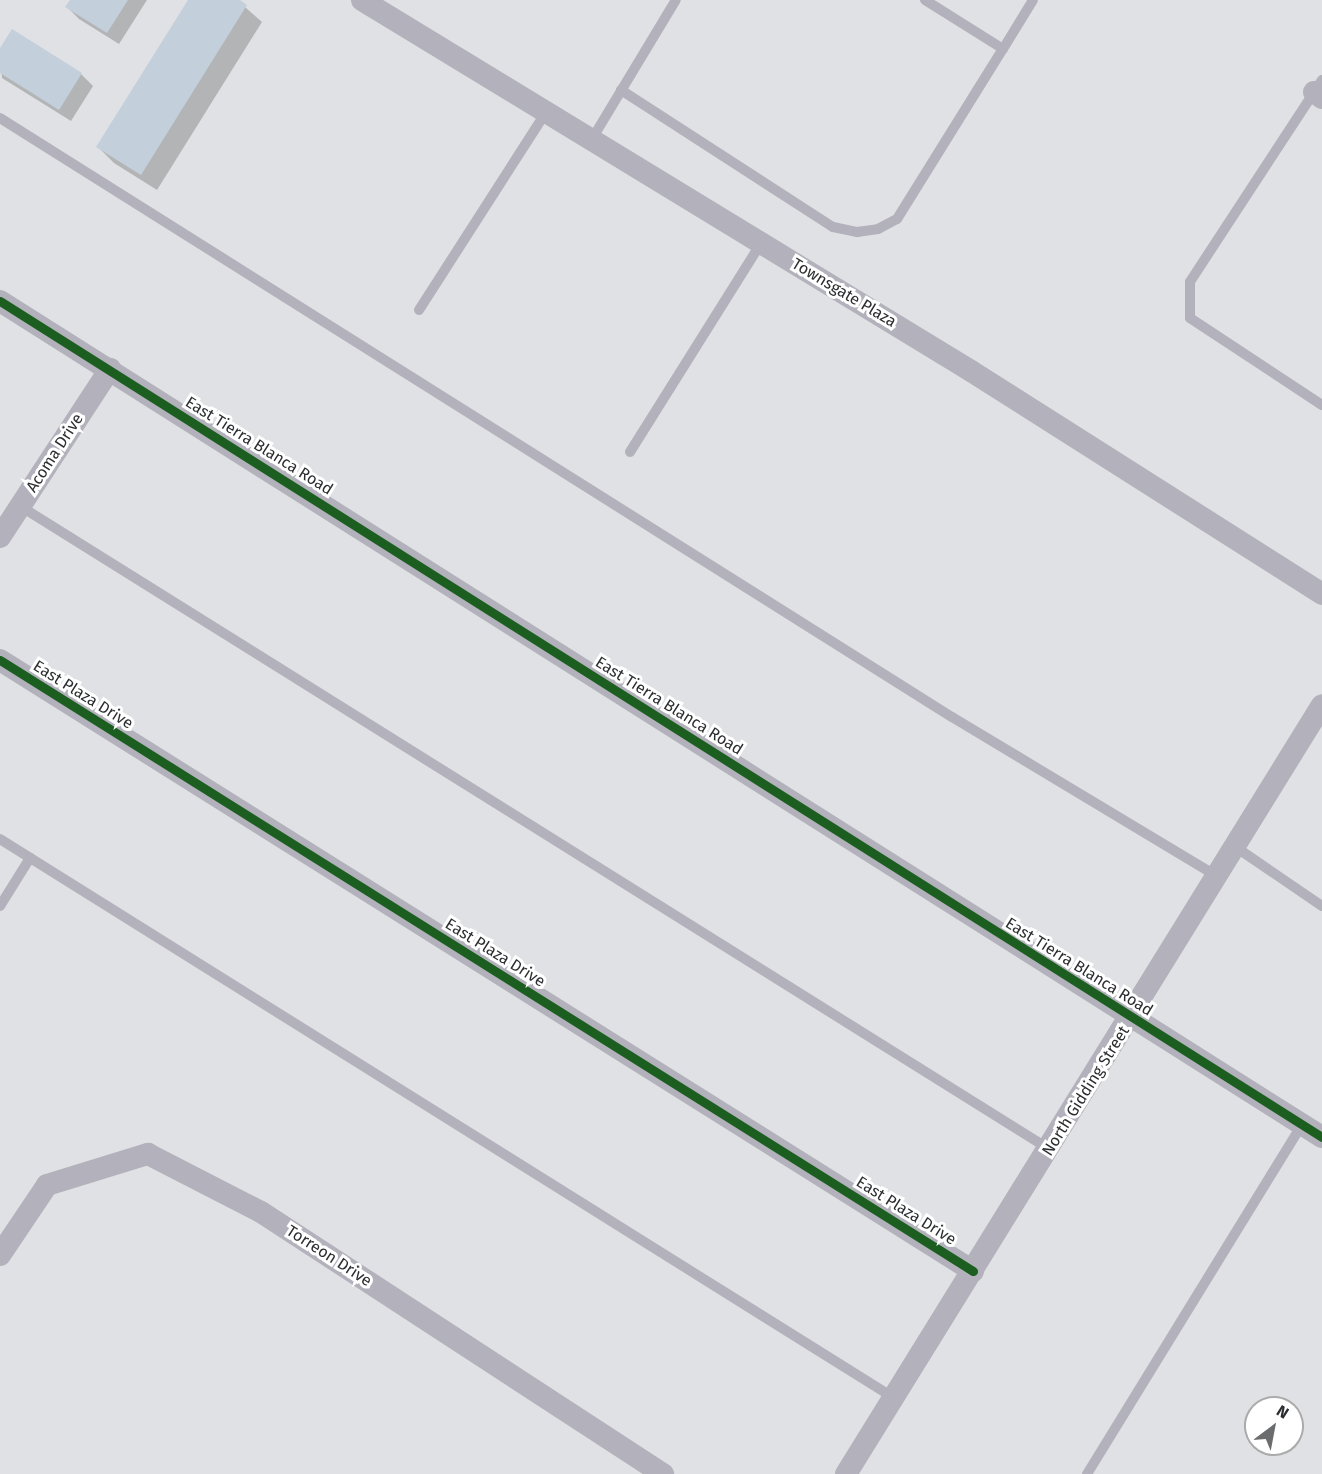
<!DOCTYPE html>
<html>
<head>
<meta charset="utf-8">
<style>
	body { margin:0 }
	#map { position:relative; width:1322px; height:1474px; overflow:hidden; background:#e0e1e4; font-family:"Fira Sans",sans-serif }
	div>[style] { position:absolute }
	[style*='--x'] { left:calc(var(--x)*1px); top:calc(var(--y)*1px); width:calc(var(--w)*1px); rotate:calc(var(--a)*1deg) }
	.shadow>* { inset:0; background:#0003 }
	.building>* { inset:0; background:#c3cfdb }
	.service>* { height:10px; margin:-5px; padding:0 5px; transform-origin:5px; border-radius:5px; background:#b3b1bb }
	.minor>* { height:22px; margin:-11px; padding:0 11px; transform-origin:11px; border-radius:11px; background:#b3b1bb }
	.cycleway>* { height:9px; margin:-4.5px; padding:0 4.5px; transform-origin:4.5px; border-radius:4.5px; background:#1b5e20 }
	span { translate:-50% -50%; white-space:nowrap; text-align:center; line-height:1.15; -webkit-text-stroke:6px #fff; paint-order:stroke }
	.street-label { font-size:16px; color:#2c2d2f }
	.north { position:absolute; left:1244px; top:1396px; width:60px; height:60px; box-sizing:border-box; background:#fff; border:2px solid #ababac; border-radius:50%; rotate:32deg; font-size:16px; font-weight:700; line-height:24px; text-align:center; color:#2c2d2f }
	.north::after { content:''; display:block; margin:auto; width:21px; height:27px; background:#6b6c6e; clip-path:polygon(50% 0,100% 100%,50% 72%,0 100%) }
</style>
</head>
<body>
<div id="map">
	<div class="shadow">
		<div style="clip-path:polygon(71px 0,147px 0,119px 44px,79px 19px,67px 7px)"></div>
		<div style="clip-path:polygon(189px 0,237px 0,262px 22px,157px 190px,114px 163px,98px 147px)"></div>
		<div style="clip-path:polygon(0 51px,81px 74px,93px 86px,71px 121px,2px 78px)"></div>
	</div>
	<div class="building">
		<div style="clip-path:polygon(70px 0,128px 0,107px 33px,65px 7px)"></div>
		<div style="clip-path:polygon(188px 0,240px 0,247px 5px,141px 175px,96px 147px)"></div>
		<div style="clip-path:polygon(12px 29px,82px 73px,59px 110px,0 73px,0 48px)"></div>
	</div>
	<div class="service">
		<div style="--x:925;--y:0;--w:92;--a:32.1"></div>
		<div style="--x:1003;--y:49;--w:57;--a:-58.5"></div>
		<div style="--x:1322;--y:80;--w:241;--a:123.2"></div>
		<div style="--x:1190;--y:282;--w:36;--a:90"></div>
		<div style="--x:1190;--y:318;--w:158;--a:33.4"></div>
		<div style="--x:621;--y:90;--w:252;--a:32.9"></div>
		<div style="--x:833;--y:227;--w:25;--a:12"></div>
		<div style="--x:857;--y:232;--w:21;--a:-8"></div>
		<div style="--x:878;--y:229;--w:21;--a:-28"></div>
		<div style="--x:897;--y:219;--w:200;--a:-58.1"></div>
		<div style="--x:0;--y:118;--w:1125;--a:32.18"></div>
		<div style="--x:952;--y:717;--w:309;--a:31"></div>
		<div style="--x:592;--y:139;--w:162;--a:-58.9"></div>
		<div style="--x:419;--y:310;--w:235;--a:-57.3"></div>
		<div style="--x:630;--y:452;--w:247;--a:-57.9"></div>
		<div style="--x:20;--y:506;--w:1213;--a:32"></div>
		<div style="--x:0;--y:839;--w:1054;--a:32.02"></div>
		<div style="--x:1237;--y:848;--w:103;--a:34.3"></div>
		<div style="--x:0;--y:906;--w:57;--a:-58"></div>
		<div style="--x:1087;--y:1474;--w:410;--a:-58.4"></div>
	</div>
	<div class="minor">
		<div style="--x:362;--y:0;--w:713;--a:31.35"></div>
		<div style="--x:971;--y:371;--w:416;--a:32.4"></div>
		<div style="--x:1314;--y:92;--w:10;--a:37"></div>
		<div style="--x:0;--y:301;--w:1564;--a:32.31"></div>
		<div style="--x:0;--y:537;--w:201;--a:-56.8"></div>
		<div style="--x:0;--y:660;--w:1149;--a:32.13"></div>
		<div style="--x:0;--y:1255;--w:84;--a:-56.1"></div>
		<div style="--x:47;--y:1185;--w:106;--a:-17.1"></div>
		<div style="--x:148;--y:1154;--w:127;--a:27.2"></div>
		<div style="--x:261;--y:1212;--w:480;--a:33.1"></div>
		<div style="--x:846;--y:1474;--w:904;--a:-58.24"></div>
	</div>
	<div class="cycleway">
		<div style="--x:0;--y:301;--w:1564;--a:32.31"></div>
		<div style="--x:0;--y:660;--w:1149;--a:32.13"></div>
	</div>
	<div class="street-label">
		<span style="left:844px;top:293px;rotate:31deg">Townsgate Plaza</span>
		<span style="left:259px;top:446px;rotate:32deg">East Tierra Blanca Road</span>
		<span style="left:55px;top:453px;rotate:-57deg">Acoma Drive</span>
		<span style="left:83px;top:695px;rotate:32deg">East Plaza Drive</span>
		<span style="left:669px;top:706px;rotate:32deg">East Tierra Blanca Road</span>
		<span style="left:495px;top:953px;rotate:32deg">East Plaza Drive</span>
		<span style="left:1079px;top:967px;rotate:32deg">East Tierra Blanca Road</span>
		<span style="left:1086px;top:1091px;rotate:-58deg">North Gidding Street</span>
		<span style="left:906px;top:1211px;rotate:32deg">East Plaza Drive</span>
		<span style="left:329px;top:1256px;rotate:33deg">Torreon Drive</span>
	</div>
	<div class="north">N</div>
</div>
</body>
</html>
